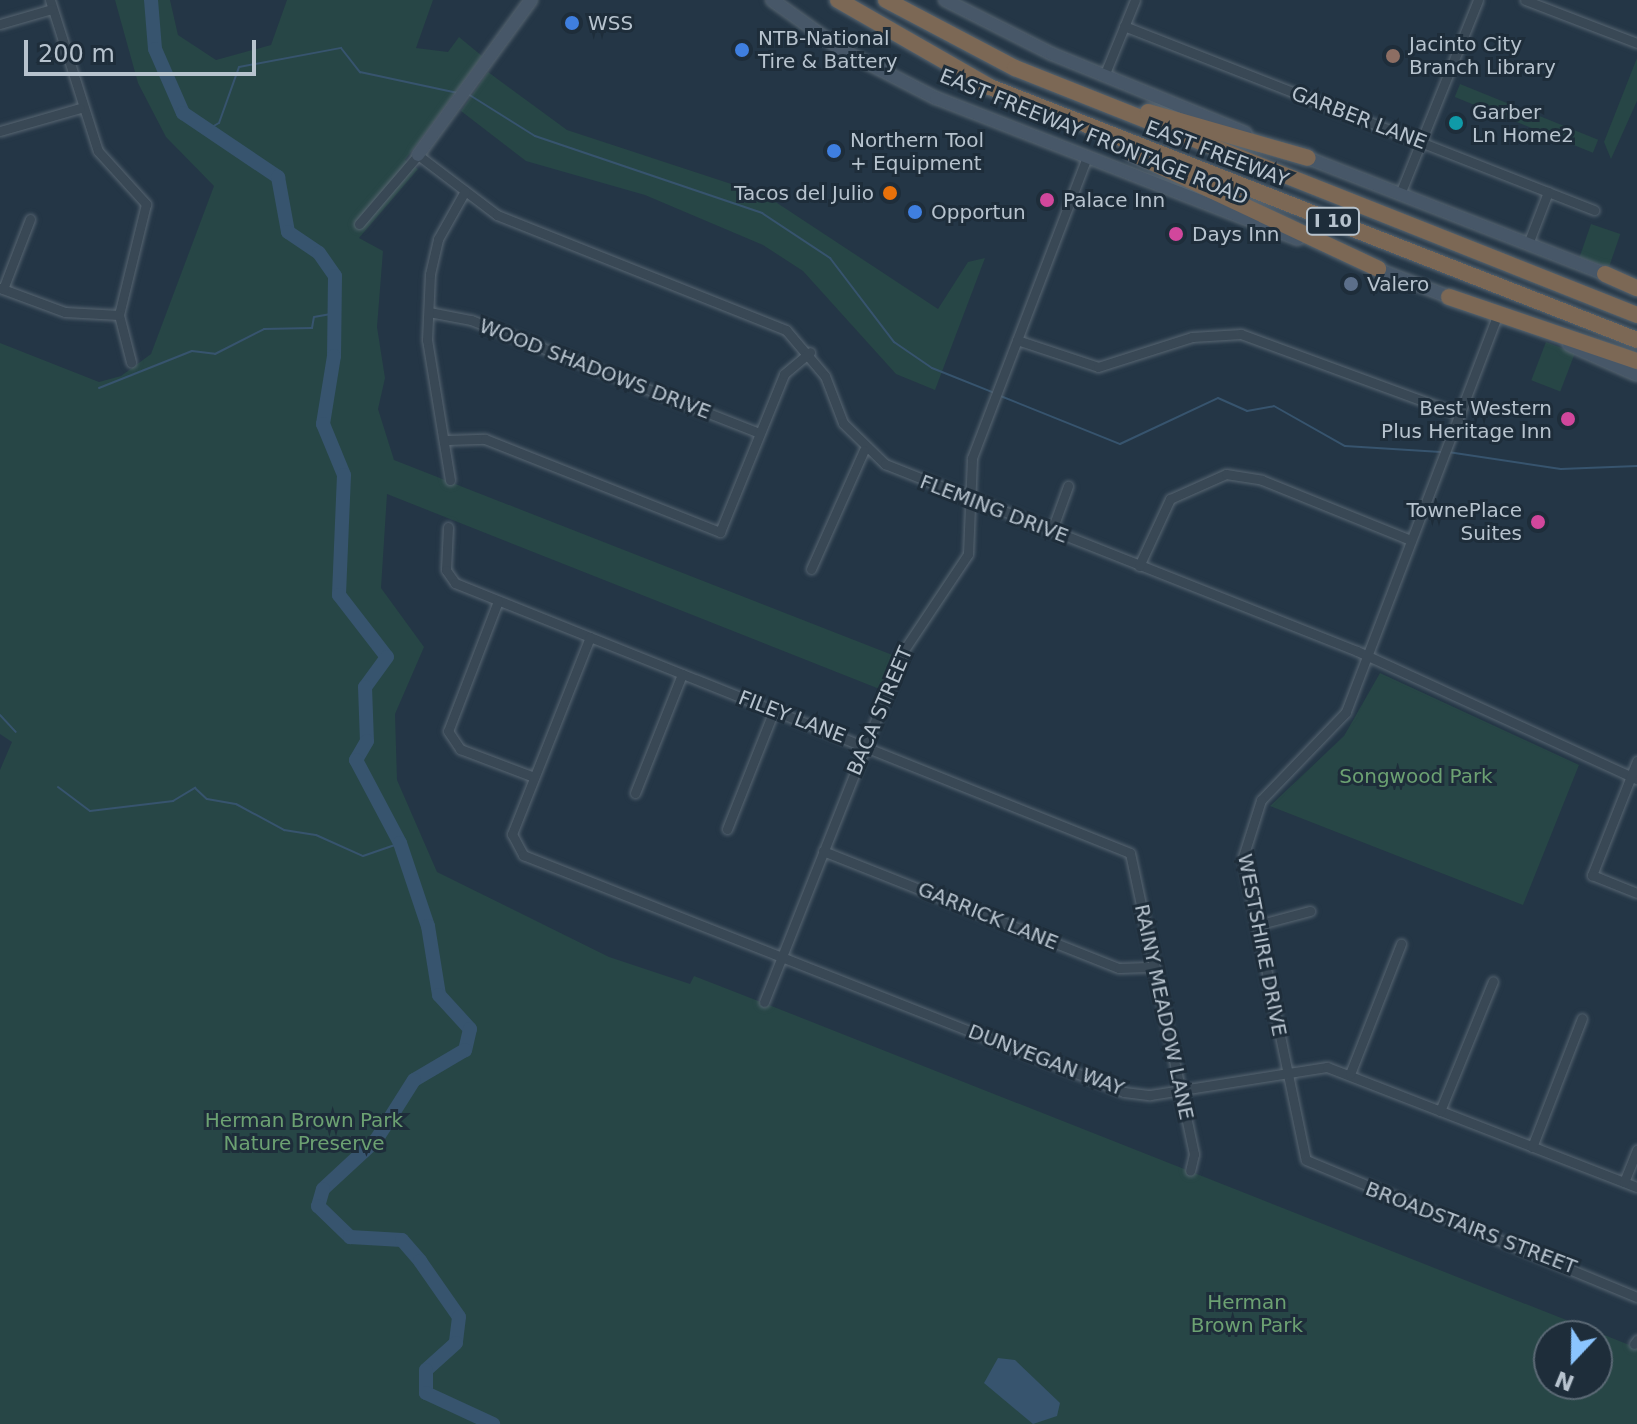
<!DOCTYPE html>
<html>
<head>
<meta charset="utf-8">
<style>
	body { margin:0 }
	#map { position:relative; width:1637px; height:1424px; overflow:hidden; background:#243646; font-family:"DejaVu Sans",sans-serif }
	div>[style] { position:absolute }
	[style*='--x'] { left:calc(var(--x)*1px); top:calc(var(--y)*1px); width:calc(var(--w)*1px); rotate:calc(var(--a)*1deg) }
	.green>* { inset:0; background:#274646; transform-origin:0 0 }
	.water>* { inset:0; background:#37546e }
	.stream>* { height:2px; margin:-1px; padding:0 1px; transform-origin:1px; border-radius:1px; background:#37546e }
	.river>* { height:14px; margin:-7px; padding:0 7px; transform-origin:7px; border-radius:7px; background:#37546e }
	.roads { filter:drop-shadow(0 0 2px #586672) drop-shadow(0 0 2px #586672) }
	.street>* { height:9px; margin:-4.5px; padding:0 4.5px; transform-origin:4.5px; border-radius:4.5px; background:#394855 }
	.secondary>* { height:12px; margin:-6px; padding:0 6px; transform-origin:6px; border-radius:6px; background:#475768 }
	.highway>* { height:16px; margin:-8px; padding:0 8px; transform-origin:8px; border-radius:8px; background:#7c6855 }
	.dots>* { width:22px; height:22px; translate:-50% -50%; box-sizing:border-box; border:4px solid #1e2d3a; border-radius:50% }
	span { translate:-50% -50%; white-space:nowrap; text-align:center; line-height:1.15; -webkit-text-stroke:6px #1e2d3a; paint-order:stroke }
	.shield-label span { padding:2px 6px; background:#1e2d3a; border:2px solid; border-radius:6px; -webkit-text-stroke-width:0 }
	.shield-label { font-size:18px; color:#b7c3ce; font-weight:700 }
	.poi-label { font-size:20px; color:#b7c3ce }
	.left { translate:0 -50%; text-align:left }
	.right { translate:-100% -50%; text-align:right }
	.street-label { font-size:20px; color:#b7c3ce }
	.park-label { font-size:20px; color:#6ca172 }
	.north { position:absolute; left:1533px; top:1320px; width:80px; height:80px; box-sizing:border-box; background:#1e2d3a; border:2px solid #5b6975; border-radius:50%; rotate:202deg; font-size:22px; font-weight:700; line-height:32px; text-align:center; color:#b7c3ce }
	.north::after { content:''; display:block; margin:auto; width:28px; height:36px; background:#8bc5ff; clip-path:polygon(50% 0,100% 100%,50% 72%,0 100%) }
	.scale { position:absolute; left:24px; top:40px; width:232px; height:36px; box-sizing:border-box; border:4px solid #b7c3ce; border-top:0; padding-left:10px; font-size:24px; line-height:28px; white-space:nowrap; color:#b7c3ce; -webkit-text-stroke:6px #1e2d3a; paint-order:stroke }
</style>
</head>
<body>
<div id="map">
	<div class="green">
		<div style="clip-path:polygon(evenodd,115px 0,170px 0,178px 35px,216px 60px,271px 45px,287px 0,433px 0,416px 48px,448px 52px,459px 37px,482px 56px,405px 160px,418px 169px,359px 238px,383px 251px,377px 327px,385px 378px,378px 409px,394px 460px,895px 656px,882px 690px,387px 494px,381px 588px,424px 647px,395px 714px,397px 780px,437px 872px,609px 957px,690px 984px,694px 976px,774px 1007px,1637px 1348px,1637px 1424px,0 1424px,0 770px,12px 742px,0 734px,0 343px,99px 382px,121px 376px,151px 354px,214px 186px,166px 137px,138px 83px,115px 0,1549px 1336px,1597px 1336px,1597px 1384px,1549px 1384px,1549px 1336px)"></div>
		<div style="clip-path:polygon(1637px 58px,1637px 101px,1611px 159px,1604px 142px)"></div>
		<div style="clip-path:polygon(488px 72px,567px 130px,765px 195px,938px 309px,968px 262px,985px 258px,935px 390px,896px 374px,803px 271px,763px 245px,645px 195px,526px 161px,461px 111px)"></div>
		<div style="left:1460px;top:84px;width:149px;height:14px;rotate:22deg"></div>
		<div style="left:1591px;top:224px;width:31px;height:35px;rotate:19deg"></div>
		<div style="left:1546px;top:342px;width:31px;height:41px;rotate:21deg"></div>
		<div style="clip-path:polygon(1380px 673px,1579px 765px,1523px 905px,1270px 806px,1344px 736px)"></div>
	</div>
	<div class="water">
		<div style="clip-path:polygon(998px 1358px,1015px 1360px,1060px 1403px,1057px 1416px,1033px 1424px,984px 1383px)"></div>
	</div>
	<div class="stream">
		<div style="--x:468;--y:94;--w:79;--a:32.1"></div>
		<div style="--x:535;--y:136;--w:240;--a:18.7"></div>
		<div style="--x:762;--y:213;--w:82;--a:33.5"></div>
		<div style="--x:830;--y:258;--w:106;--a:52.7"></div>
		<div style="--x:894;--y:342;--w:46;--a:34.4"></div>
		<div style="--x:932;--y:368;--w:65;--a:21.8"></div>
		<div style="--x:205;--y:131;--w:16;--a:-30"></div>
		<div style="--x:219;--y:123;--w:59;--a:-70.3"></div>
		<div style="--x:239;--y:67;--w:104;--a:-10.6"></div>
		<div style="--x:341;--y:48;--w:31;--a:52"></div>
		<div style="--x:360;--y:72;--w:100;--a:12.1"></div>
		<div style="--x:99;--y:388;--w:100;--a:-21.7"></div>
		<div style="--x:192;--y:351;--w:23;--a:7"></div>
		<div style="--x:215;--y:354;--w:55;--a:-27"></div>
		<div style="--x:264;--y:329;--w:48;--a:-1.2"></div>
		<div style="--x:312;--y:328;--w:11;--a:-80"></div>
		<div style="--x:314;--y:317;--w:17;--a:-10"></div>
		<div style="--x:998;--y:395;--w:131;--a:21.9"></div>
		<div style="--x:1120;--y:444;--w:108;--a:-25.1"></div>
		<div style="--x:1218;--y:398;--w:32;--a:24"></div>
		<div style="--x:1247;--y:411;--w:27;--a:-10"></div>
		<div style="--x:1274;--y:406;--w:81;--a:29.4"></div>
		<div style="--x:1345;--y:446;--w:96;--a:3.6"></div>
		<div style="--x:1448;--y:452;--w:114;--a:8.6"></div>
		<div style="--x:1561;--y:469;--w:76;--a:-2.3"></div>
		<div style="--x:0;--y:715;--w:23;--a:47"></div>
		<div style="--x:58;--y:787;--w:40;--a:37"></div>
		<div style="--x:90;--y:811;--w:84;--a:-6.9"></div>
		<div style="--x:173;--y:801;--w:26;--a:-31"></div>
		<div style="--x:195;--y:788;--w:16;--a:43"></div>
		<div style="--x:207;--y:799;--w:29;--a:10"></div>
		<div style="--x:236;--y:804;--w:55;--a:28.4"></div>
		<div style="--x:284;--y:830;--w:32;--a:9"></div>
		<div style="--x:316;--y:835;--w:51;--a:24.1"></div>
		<div style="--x:363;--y:856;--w:39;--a:-19"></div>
	</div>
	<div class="river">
		<div style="--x:151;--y:0;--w:49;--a:85.3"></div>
		<div style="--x:155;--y:49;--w:70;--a:66.4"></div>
		<div style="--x:183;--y:113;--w:115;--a:34"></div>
		<div style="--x:278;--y:177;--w:56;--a:79.7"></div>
		<div style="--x:288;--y:232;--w:37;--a:34"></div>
		<div style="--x:319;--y:253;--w:28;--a:55"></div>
		<div style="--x:335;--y:276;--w:80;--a:90.7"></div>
		<div style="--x:334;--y:356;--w:69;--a:99.2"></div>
		<div style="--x:323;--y:424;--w:55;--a:67.6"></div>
		<div style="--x:344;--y:475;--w:120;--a:92.4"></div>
		<div style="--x:339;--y:595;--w:78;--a:52.3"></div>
		<div style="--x:387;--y:657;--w:37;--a:126"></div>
		<div style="--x:365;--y:687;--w:54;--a:87.9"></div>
		<div style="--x:367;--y:741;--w:22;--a:120"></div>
		<div style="--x:356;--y:760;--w:94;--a:62.1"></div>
		<div style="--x:400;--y:843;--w:88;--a:71.4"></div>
		<div style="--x:428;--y:926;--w:70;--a:80.9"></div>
		<div style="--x:439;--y:995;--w:46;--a:47.6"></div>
		<div style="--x:470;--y:1029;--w:22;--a:103"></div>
		<div style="--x:465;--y:1050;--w:59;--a:149.5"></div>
		<div style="--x:414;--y:1080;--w:71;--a:122.3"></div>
		<div style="--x:376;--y:1140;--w:72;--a:137.2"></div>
		<div style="--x:323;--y:1189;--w:18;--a:106"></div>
		<div style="--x:318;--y:1206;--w:45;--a:44.1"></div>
		<div style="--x:350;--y:1237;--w:52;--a:3.3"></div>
		<div style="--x:402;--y:1240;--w:28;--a:49"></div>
		<div style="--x:420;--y:1261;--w:68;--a:55.1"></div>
		<div style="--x:459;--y:1317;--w:26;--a:97"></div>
		<div style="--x:456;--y:1343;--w:40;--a:138"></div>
		<div style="--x:426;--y:1370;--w:23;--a:90"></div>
		<div style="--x:426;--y:1393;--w:74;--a:24.8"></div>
	</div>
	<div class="roads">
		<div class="street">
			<div style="--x:50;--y:0;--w:158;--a:72.4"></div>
			<div style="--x:98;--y:151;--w:72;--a:47.8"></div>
			<div style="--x:146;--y:204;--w:114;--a:103.7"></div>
			<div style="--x:119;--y:315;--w:49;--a:75.7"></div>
			<div style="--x:1525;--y:0;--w:120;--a:21"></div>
			<div style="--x:0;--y:24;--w:54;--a:-16.1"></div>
			<div style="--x:1124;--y:26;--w:505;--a:21.38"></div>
			<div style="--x:1104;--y:76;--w:82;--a:-67.8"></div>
			<div style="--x:0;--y:131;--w:83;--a:-16"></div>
			<div style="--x:1400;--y:194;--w:209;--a:-68.1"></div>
			<div style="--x:359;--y:224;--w:91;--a:-49.5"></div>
			<div style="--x:418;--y:155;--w:99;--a:37.2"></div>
			<div style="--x:497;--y:215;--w:311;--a:21.7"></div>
			<div style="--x:786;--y:330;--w:60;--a:49.7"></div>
			<div style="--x:825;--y:376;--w:50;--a:69"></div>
			<div style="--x:843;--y:423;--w:59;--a:44.3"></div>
			<div style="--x:885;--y:464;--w:508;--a:21.61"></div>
			<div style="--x:1357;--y:651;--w:308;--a:24.6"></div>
			<div style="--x:1528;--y:244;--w:56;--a:-69"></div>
			<div style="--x:0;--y:288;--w:69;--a:20.3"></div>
			<div style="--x:65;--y:312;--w:54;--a:3.2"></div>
			<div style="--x:3;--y:289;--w:75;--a:-68.9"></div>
			<div style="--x:429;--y:312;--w:43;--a:10.8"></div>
			<div style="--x:471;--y:320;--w:310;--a:21.4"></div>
			<div style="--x:1497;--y:316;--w:424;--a:110.9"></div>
			<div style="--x:1346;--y:712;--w:122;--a:134"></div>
			<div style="--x:1261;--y:800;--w:60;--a:107.5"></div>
			<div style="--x:1243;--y:857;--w:309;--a:78.3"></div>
			<div style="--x:1306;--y:1160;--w:358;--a:22.5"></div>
			<div style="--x:1017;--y:340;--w:85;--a:18.4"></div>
			<div style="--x:1098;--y:367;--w:99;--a:-17.7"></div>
			<div style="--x:1192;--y:337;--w:49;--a:-3.5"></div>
			<div style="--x:1241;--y:334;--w:231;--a:20.2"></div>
			<div style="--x:447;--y:440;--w:38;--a:-2"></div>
			<div style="--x:485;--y:439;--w:253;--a:21.6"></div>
			<div style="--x:720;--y:532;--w:170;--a:-67.9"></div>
			<div style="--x:784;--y:374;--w:34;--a:-40"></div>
			<div style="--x:450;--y:480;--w:142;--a:-99.3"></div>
			<div style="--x:427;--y:340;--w:66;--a:-87.4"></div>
			<div style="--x:430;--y:274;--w:36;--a:-77"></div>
			<div style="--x:438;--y:239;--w:55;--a:-60.6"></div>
			<div style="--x:448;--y:527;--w:43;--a:92.7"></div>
			<div style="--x:446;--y:570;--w:16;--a:55"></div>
			<div style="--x:455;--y:583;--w:727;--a:21.8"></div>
			<div style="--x:1130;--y:853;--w:308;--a:78"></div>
			<div style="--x:1194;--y:1154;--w:17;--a:103"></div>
			<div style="--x:1052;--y:530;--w:47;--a:-70"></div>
			<div style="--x:1139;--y:566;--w:74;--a:-65.2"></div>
			<div style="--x:1170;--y:499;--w:61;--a:-24.1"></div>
			<div style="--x:1226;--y:474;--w:36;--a:9"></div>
			<div style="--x:1262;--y:480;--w:157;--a:22"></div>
			<div style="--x:811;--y:569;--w:130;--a:-66"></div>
			<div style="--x:498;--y:601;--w:139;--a:111"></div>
			<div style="--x:448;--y:731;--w:22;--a:56"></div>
			<div style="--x:460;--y:749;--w:79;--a:20.7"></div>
			<div style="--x:590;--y:637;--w:212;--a:111.6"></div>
			<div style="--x:512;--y:834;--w:24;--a:62"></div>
			<div style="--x:523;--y:855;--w:646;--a:21.52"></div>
			<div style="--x:1124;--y:1092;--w:26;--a:7"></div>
			<div style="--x:1150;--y:1095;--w:179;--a:-9"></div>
			<div style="--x:1327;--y:1067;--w:332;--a:21.2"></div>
			<div style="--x:1637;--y:761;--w:123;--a:111.5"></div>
			<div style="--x:1592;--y:875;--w:48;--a:21.8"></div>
			<div style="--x:635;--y:793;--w:128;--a:-68.4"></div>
			<div style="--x:727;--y:829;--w:128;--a:-68.4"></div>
			<div style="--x:823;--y:851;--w:318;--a:21.6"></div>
			<div style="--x:1119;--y:968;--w:36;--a:-2"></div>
			<div style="--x:1257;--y:925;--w:55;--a:-14.8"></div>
			<div style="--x:764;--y:1002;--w:375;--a:-68.4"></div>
			<div style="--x:902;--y:653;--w:119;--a:-56.3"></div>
			<div style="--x:968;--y:554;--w:96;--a:-87.6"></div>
			<div style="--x:972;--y:458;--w:322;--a:-69.1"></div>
			<div style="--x:1350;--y:1074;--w:140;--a:-68.6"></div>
			<div style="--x:1440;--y:1111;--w:140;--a:-67.8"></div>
			<div style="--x:1532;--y:1147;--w:138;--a:-68.8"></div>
			<div style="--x:1624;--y:1182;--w:35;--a:-68"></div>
			<div style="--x:1634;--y:1344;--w:5;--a:-53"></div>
		</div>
		<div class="secondary">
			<div style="--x:772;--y:0;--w:86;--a:35.5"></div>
			<div style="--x:842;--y:50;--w:106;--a:27.1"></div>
			<div style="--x:936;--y:98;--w:388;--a:21.3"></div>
			<div style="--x:945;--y:0;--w:120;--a:26.8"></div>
			<div style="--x:1052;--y:54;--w:209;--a:22.2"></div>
			<div style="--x:418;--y:155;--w:192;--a:-53.9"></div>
			<div style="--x:1300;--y:155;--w:334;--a:21.3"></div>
			<div style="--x:1372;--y:267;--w:89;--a:21.1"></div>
			<div style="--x:1569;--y:345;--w:74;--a:23.8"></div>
		</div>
		<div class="highway">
			<div style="--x:838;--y:0;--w:175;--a:29.8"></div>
			<div style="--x:990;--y:87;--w:695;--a:21.36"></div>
			<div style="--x:886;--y:0;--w:146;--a:27.8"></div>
			<div style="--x:1015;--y:68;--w:669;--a:21.66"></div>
			<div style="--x:1148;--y:112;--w:166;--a:16"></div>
			<div style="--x:1132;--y:153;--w:272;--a:25.2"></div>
			<div style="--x:1605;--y:274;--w:35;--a:24"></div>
			<div style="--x:1449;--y:297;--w:199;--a:18.8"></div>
		</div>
	</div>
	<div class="dots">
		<div style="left:572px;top:23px;background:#3f7fe0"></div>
		<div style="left:742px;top:50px;background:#3f7fe0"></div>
		<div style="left:1393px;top:56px;background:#8d6e63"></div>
		<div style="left:1456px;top:123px;background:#0f9aa8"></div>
		<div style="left:834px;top:151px;background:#3f7fe0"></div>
		<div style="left:890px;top:193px;background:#e8710a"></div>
		<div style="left:1047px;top:200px;background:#d1479c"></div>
		<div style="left:915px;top:212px;background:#3f7fe0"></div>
		<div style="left:1176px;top:234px;background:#d1479c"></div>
		<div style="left:1351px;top:284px;background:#5c6f8a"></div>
		<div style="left:1568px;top:419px;background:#d1479c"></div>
		<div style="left:1538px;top:522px;background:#d1479c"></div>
	</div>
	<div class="shield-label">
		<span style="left:1333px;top:221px">I 10</span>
	</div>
	<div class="poi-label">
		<span class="left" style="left:588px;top:23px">WSS</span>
		<span class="left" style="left:758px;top:50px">NTB-National<br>Tire &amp; Battery</span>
		<span class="left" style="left:1409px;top:56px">Jacinto City<br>Branch Library</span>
		<span class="left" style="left:1472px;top:124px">Garber<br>Ln Home2</span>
		<span class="left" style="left:850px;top:152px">Northern Tool<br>+ Equipment</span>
		<span class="right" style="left:874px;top:193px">Tacos del Julio</span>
		<span class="left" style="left:1063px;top:200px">Palace Inn</span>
		<span class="left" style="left:931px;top:212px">Opportun</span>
		<span class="left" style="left:1192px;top:234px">Days Inn</span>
		<span class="left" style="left:1367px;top:284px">Valero</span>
		<span class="right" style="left:1552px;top:420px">Best Western<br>Plus Heritage Inn</span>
		<span class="right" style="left:1522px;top:522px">TownePlace<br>Suites</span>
	</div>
	<div class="street-label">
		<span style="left:1359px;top:118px;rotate:21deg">GARBER LANE</span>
		<span style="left:1094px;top:137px;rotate:22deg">EAST FREEWAY FRONTAGE ROAD</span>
		<span style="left:1217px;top:154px;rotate:21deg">EAST FREEWAY</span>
		<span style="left:595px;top:369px;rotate:21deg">WOOD SHADOWS DRIVE</span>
		<span style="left:994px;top:509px;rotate:21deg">FLEMING DRIVE</span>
		<span style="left:880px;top:711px;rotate:-67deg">BACA STREET</span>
		<span style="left:792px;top:717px;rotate:21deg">FILEY LANE</span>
		<span style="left:988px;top:916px;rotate:22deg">GARRICK LANE</span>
		<span style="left:1262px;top:945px;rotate:79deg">WESTSHIRE DRIVE</span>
		<span style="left:1164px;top:1012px;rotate:78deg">RAINY MEADOW LANE</span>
		<span style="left:1046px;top:1060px;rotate:21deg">DUNVEGAN WAY</span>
		<span style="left:1471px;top:1228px;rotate:21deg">BROADSTAIRS STREET</span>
	</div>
	<div class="park-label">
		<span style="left:1416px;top:776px">Songwood Park</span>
		<span style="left:304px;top:1132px">Herman Brown Park<br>Nature Preserve</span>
		<span style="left:1247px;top:1314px">Herman<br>Brown Park</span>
	</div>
	<div class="north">N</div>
	<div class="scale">200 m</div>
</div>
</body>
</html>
